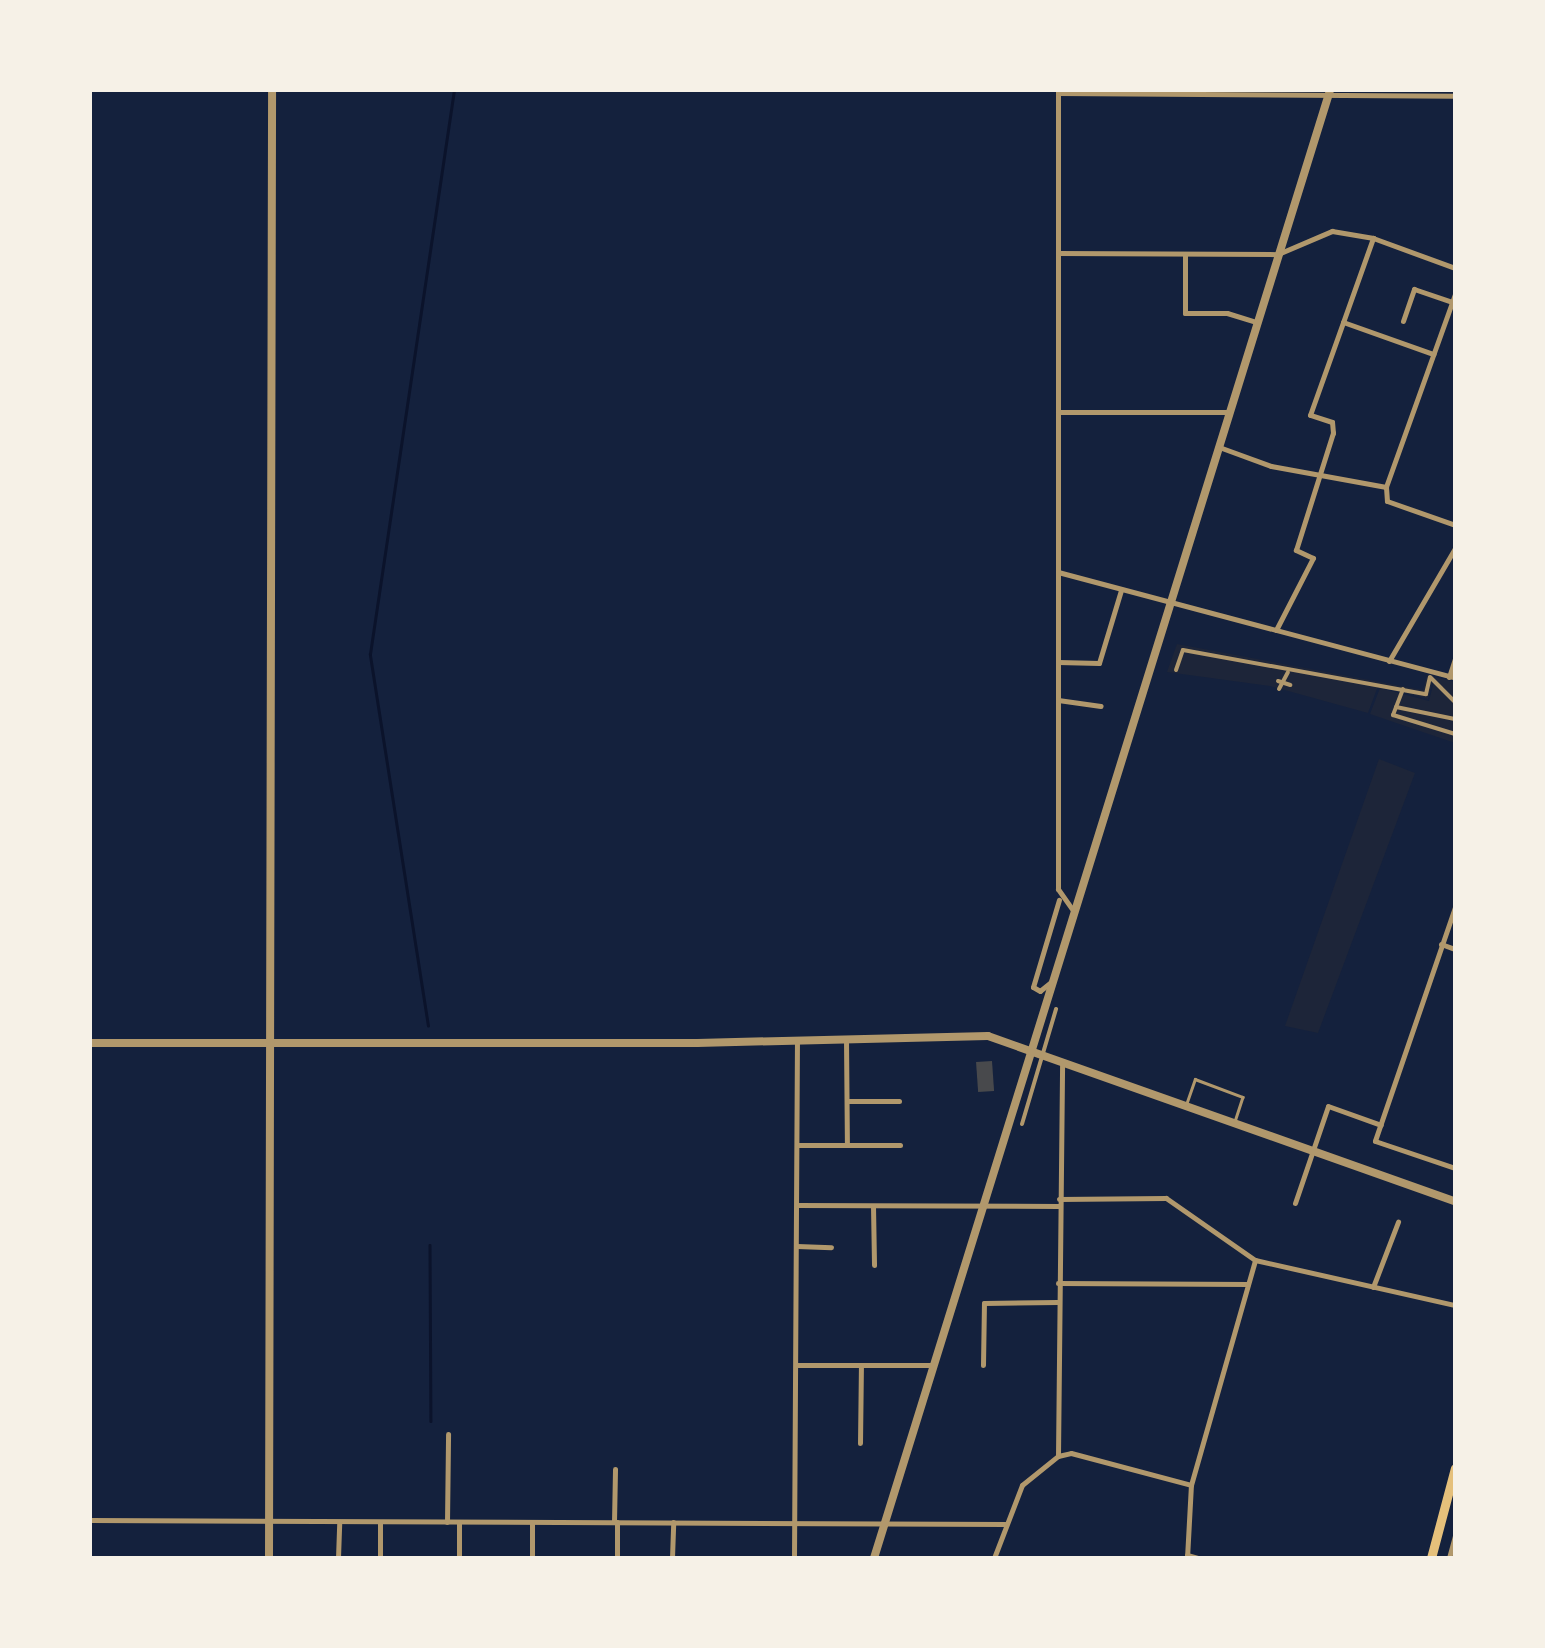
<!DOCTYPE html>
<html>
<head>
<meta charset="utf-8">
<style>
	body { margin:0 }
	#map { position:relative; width:1545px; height:1648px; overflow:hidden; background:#14213d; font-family:"Source Sans 3",sans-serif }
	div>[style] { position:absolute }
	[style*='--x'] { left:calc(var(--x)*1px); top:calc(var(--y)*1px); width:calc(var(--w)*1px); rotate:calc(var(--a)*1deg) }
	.green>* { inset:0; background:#1d2539 }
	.stream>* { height:2.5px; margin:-1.25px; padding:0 1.25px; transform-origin:1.25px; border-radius:1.25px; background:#0b132b }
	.building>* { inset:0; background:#48494c; transform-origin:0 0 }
	.service>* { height:2.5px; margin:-1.25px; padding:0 1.25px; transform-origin:1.25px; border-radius:1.25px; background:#b1986c }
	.pedestrian>* { height:4px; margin:-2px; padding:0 2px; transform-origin:2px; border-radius:2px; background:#b1986c }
	.minor>* { height:5px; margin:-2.5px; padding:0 2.5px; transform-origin:2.5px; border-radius:2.5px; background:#b1986c }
	.tertiary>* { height:8px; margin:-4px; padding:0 4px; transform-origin:4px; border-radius:4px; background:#b1986c }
	.primary>* { height:9px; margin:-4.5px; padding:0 4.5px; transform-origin:4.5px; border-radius:4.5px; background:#e5c07b }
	span { translate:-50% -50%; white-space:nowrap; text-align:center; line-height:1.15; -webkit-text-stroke:9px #f6f1e7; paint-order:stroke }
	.frame { position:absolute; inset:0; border:92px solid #f6f1e7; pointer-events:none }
</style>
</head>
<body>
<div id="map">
	<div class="green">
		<div style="clip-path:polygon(1177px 644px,1423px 690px,1427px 675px,1434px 676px,1428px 699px,1378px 686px,1368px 713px,1270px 686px,1167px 672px)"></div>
		<div style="clip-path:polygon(1435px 677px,1455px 682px,1455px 743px,1370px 714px,1380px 688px,1429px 701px)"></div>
		<div style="clip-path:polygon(1379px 759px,1415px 773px,1318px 1033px,1285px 1026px)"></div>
	</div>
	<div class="stream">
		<div style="--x:428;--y:1026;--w:376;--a:-98.9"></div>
		<div style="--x:370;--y:654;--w:570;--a:-81.53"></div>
		<div style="--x:430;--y:1245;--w:176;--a:89.7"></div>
	</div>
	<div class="building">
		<div style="left:992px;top:1061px;width:30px;height:16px;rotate:86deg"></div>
	</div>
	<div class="service">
		<div style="--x:1187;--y:1102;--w:24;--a:-71"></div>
		<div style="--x:1195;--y:1079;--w:51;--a:20.6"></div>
		<div style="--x:1243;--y:1097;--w:25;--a:108"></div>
	</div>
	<div class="pedestrian">
		<div style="--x:1176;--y:670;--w:21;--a:-71"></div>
		<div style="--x:1183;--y:650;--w:247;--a:10.3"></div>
		<div style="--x:1426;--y:694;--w:17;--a:-77"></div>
		<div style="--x:1430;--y:677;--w:35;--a:45"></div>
		<div style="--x:1278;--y:681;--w:13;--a:18"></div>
		<div style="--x:1279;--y:689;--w:19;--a:-62"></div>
		<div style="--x:1403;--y:689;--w:28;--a:111"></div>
		<div style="--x:1393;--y:715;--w:65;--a:17"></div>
		<div style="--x:1396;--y:707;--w:60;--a:11.5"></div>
		<div style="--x:1022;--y:1124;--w:120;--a:-73.5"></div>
	</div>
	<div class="minor">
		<div style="--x:1058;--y:90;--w:799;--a:90"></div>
		<div style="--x:1058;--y:889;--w:28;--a:55"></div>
		<div style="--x:1058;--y:93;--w:397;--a:0.4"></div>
		<div style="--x:1058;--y:253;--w:220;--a:0.3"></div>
		<div style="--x:1278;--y:254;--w:59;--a:-23.1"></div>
		<div style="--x:1332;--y:231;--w:42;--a:9.7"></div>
		<div style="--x:1373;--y:238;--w:87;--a:20.1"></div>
		<div style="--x:1185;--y:254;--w:59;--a:90"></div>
		<div style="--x:1185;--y:313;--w:42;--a:0"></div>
		<div style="--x:1227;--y:313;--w:30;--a:17"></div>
		<div style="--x:1455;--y:294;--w:205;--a:109.7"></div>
		<div style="--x:1386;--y:487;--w:14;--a:86"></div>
		<div style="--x:1387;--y:501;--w:72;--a:19.4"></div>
		<div style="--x:1403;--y:321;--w:34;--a:-71"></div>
		<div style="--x:1414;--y:289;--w:40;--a:18.9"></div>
		<div style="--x:1343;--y:322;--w:96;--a:19.6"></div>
		<div style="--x:1058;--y:412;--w:172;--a:0"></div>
		<div style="--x:1219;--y:447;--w:55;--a:20.1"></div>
		<div style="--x:1271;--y:466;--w:117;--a:10.3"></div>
		<div style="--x:1058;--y:572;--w:411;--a:14.9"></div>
		<div style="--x:1276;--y:630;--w:81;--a:-62.8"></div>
		<div style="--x:1313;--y:558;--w:19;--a:-155"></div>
		<div style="--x:1296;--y:550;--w:123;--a:-72.5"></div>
		<div style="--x:1333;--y:433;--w:11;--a:-95"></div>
		<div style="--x:1332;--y:422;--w:23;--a:-162"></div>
		<div style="--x:1310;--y:415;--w:188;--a:-70.4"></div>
		<div style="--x:1389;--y:661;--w:131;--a:-59.7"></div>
		<div style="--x:1058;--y:662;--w:41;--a:1.4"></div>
		<div style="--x:1099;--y:663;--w:76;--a:-73.2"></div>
		<div style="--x:1449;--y:677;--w:20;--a:-72"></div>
		<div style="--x:1058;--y:700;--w:43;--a:7.9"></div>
		<div style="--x:1455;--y:907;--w:247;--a:108.9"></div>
		<div style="--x:1375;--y:1141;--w:84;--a:18.6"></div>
		<div style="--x:1441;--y:944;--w:15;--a:20"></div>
		<div style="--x:1051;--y:982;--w:14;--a:141"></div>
		<div style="--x:1040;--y:991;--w:8;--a:-150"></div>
		<div style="--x:1033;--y:987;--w:91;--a:-73.4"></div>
		<div style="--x:846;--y:1039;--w:106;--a:89.5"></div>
		<div style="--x:847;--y:1101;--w:52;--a:0"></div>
		<div style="--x:797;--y:1145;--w:103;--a:0"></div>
		<div style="--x:1059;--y:1199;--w:107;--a:-0.5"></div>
		<div style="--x:1166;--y:1198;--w:108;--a:34.9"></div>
		<div style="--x:1255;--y:1260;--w:205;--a:12.7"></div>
		<div style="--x:1295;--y:1203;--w:102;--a:-71.2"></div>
		<div style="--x:1328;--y:1106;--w:56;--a:19.7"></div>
		<div style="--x:797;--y:1205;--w:262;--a:0.2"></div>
		<div style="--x:873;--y:1206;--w:59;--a:89"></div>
		<div style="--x:797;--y:1246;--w:34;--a:2"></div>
		<div style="--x:1058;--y:1283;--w:190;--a:0.3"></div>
		<div style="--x:1373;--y:1287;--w:70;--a:-69"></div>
		<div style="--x:796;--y:1365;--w:137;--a:0"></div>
		<div style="--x:983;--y:1365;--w:62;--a:-89.1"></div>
		<div style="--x:984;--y:1303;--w:74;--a:-0.8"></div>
		<div style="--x:860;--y:1443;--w:78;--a:-89.3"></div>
		<div style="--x:1058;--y:1456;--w:394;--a:-89.4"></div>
		<div style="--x:90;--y:1520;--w:915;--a:0.25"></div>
		<div style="--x:447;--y:1522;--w:88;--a:-89.3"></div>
		<div style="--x:614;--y:1522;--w:53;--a:-88.9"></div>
		<div style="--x:1187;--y:1555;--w:11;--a:15"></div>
		<div style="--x:338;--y:1558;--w:36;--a:-88"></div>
		<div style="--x:380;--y:1558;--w:36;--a:-90"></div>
		<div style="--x:459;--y:1558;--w:36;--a:-90"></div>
		<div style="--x:532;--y:1558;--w:36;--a:-90"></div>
		<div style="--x:617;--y:1558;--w:36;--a:-90"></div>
		<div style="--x:672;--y:1558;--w:36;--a:-88"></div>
		<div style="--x:794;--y:1558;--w:518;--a:-89.67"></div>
		<div style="--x:994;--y:1558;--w:78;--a:-69"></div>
		<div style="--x:1022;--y:1485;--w:46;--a:-38.9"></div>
		<div style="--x:1058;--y:1456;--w:13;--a:-13"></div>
		<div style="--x:1071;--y:1453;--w:124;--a:14.9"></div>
		<div style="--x:1187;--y:1558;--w:73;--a:-86.9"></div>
		<div style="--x:1191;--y:1485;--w:234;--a:-74.1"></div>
		<div style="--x:1449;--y:1558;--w:24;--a:-75"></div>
	</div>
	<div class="tertiary">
		<div style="--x:90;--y:1043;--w:607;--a:0"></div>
		<div style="--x:697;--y:1043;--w:291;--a:-1.4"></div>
		<div style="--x:988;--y:1036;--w:495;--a:19.5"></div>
		<div style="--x:269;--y:1558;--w:1468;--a:-89.88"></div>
		<div style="--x:874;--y:1558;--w:1537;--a:-72.74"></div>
	</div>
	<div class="primary">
		<div style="--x:1431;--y:1558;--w:93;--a:-75.1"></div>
	</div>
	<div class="frame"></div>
</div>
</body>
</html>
